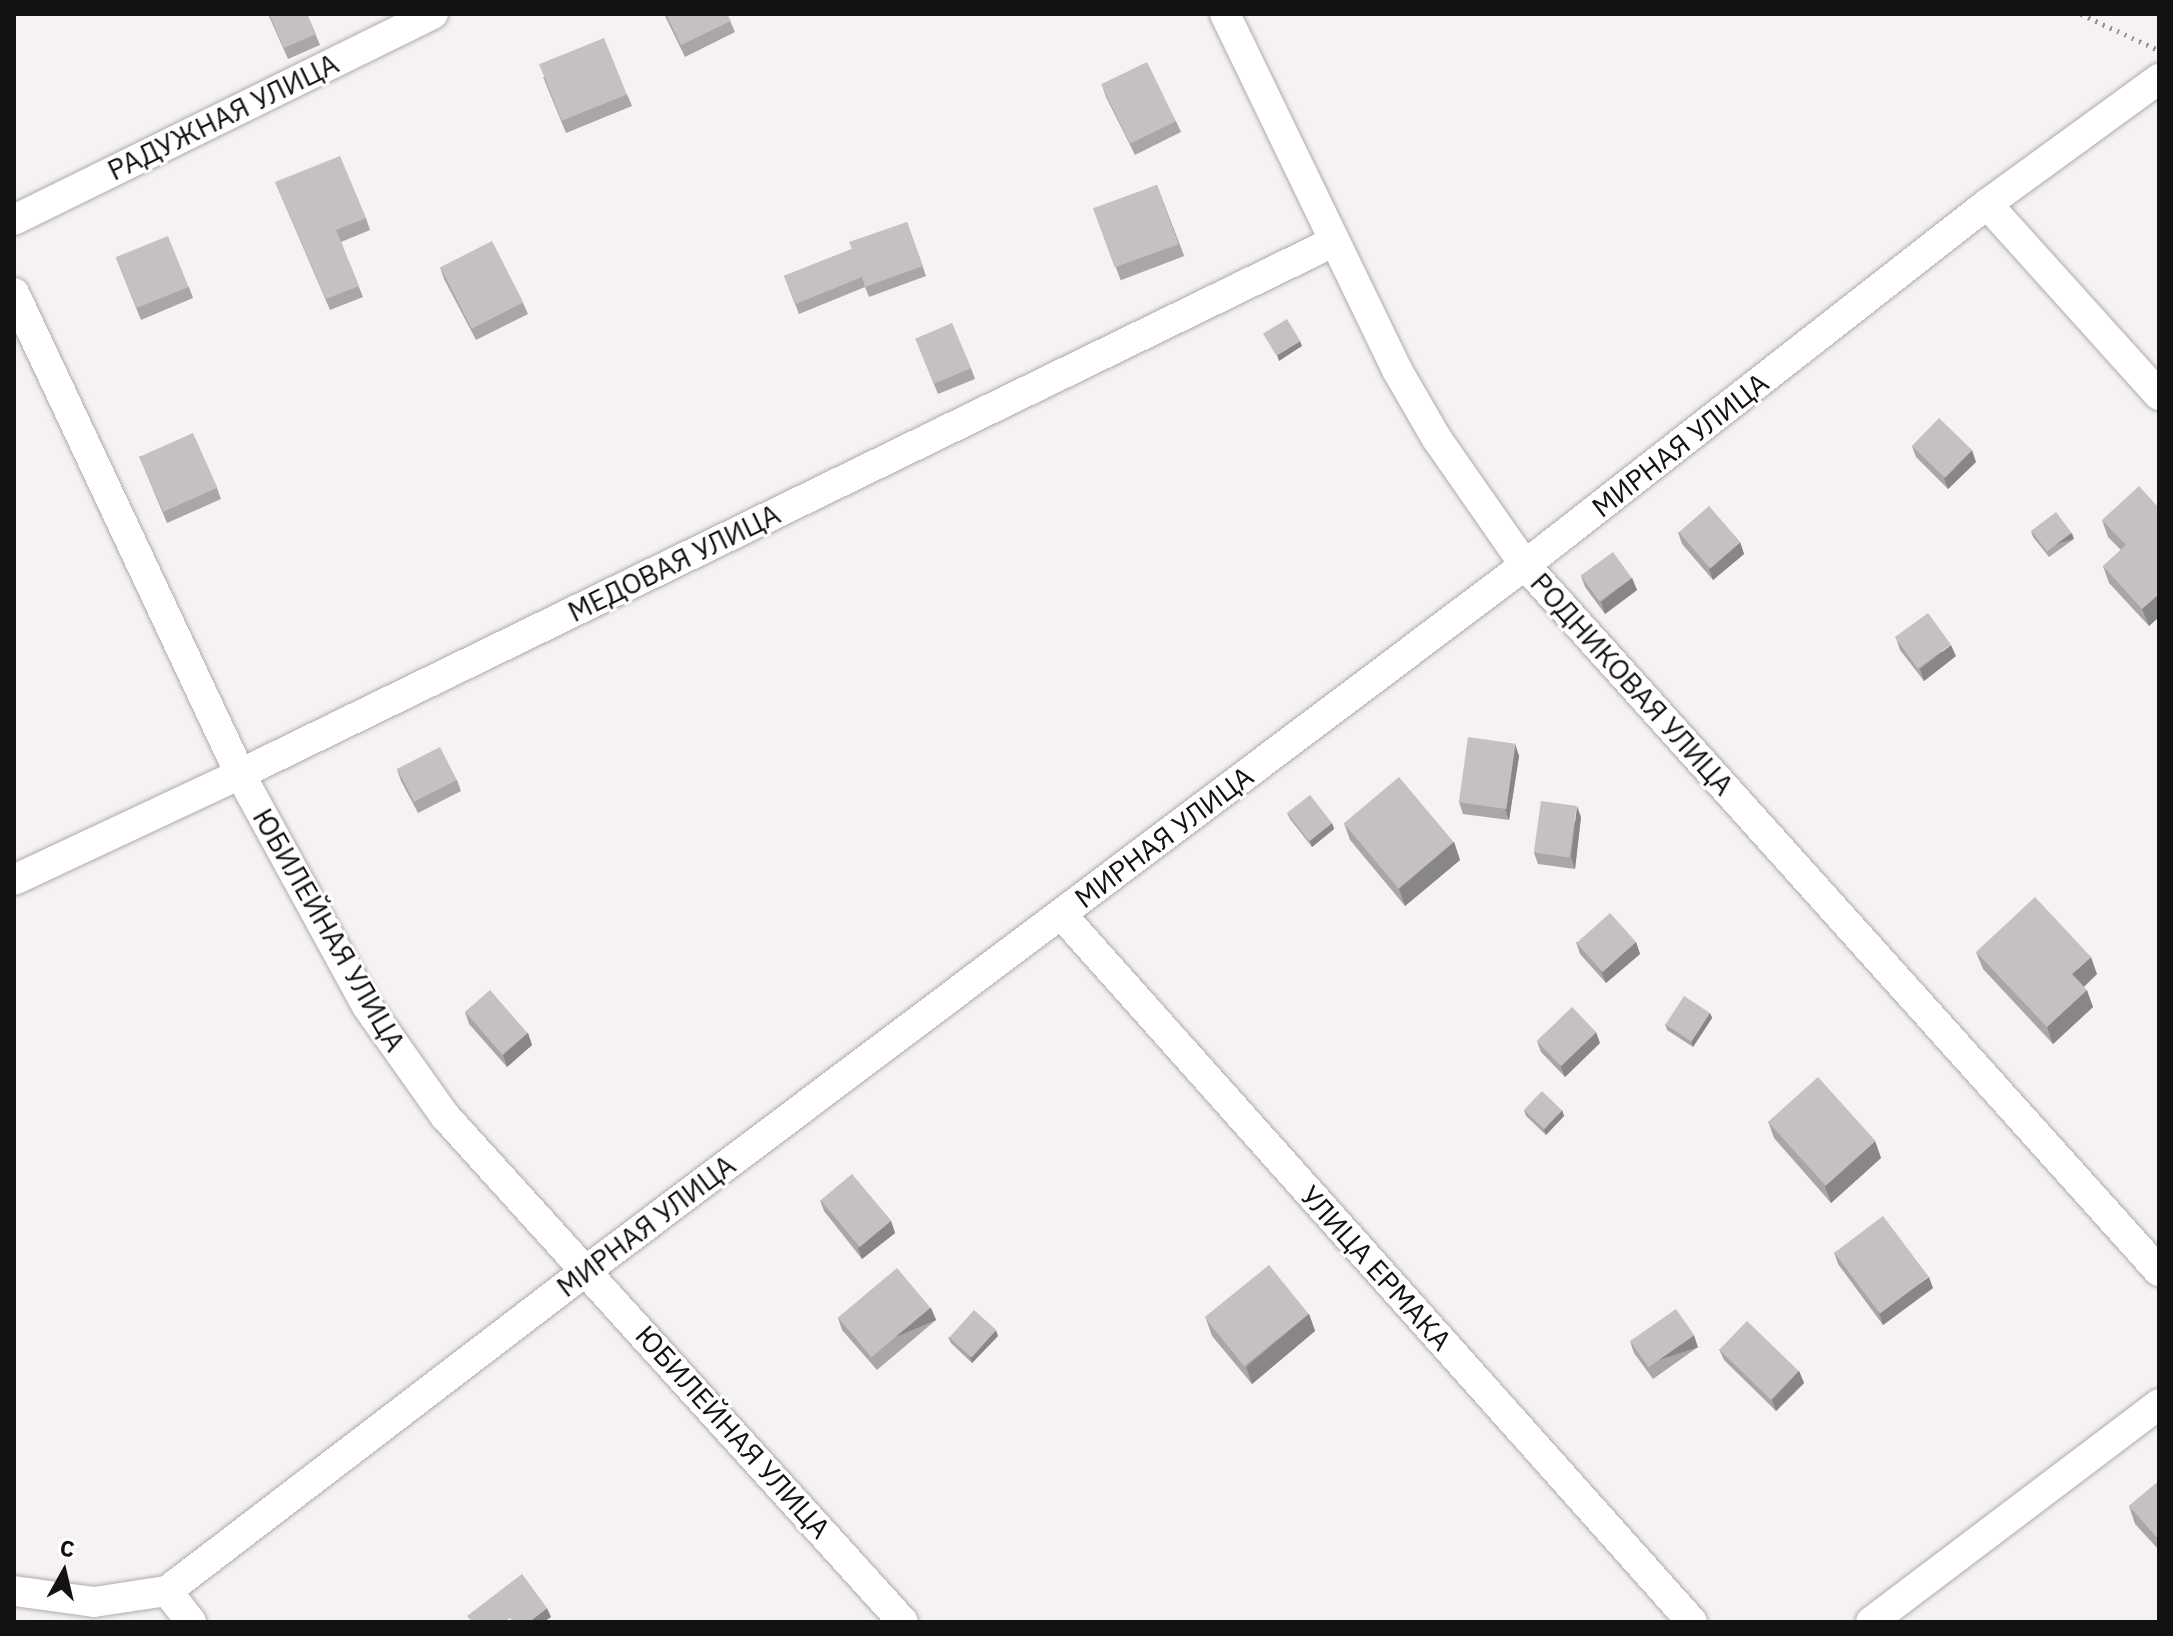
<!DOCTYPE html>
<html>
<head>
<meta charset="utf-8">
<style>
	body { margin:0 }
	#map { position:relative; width:2173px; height:1636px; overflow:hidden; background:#f6f2f1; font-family:"IBM Plex Sans",sans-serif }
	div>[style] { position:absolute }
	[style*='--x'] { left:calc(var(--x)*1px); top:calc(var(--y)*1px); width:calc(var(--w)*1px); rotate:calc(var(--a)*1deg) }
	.path>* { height:5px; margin-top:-2.5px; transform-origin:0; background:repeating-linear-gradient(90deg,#949291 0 2px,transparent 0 8px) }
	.roads { filter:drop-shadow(0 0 2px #afabaa) drop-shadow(0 0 2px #afabaa) }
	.minor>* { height:30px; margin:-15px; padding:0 15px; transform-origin:15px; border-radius:15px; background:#fff }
	.wall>* { inset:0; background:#a9a6a5; transform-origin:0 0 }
	.shaded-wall>* { inset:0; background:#898786; transform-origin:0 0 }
	.building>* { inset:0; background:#c4c1c0; transform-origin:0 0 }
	span { translate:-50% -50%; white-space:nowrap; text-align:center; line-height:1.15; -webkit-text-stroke:6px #fff; paint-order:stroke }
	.street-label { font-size:28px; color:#131212 }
	.frame { position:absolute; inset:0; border:16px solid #131212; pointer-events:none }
	.north { position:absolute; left:24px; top:1532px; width:80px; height:80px; -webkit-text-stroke:6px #fff; paint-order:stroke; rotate:8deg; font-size:22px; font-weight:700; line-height:32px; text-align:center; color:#131212 }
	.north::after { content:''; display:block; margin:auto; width:28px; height:36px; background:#131212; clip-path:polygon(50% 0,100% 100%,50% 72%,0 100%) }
</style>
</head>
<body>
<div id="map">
	<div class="path">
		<div style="--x:2081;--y:14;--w:83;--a:25"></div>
	</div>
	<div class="roads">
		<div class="minor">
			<div style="--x:1225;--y:14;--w:395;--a:64.2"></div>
			<div style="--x:1397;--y:370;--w:80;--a:59.9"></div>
			<div style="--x:1437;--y:439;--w:154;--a:55.1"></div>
			<div style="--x:1525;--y:565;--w:949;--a:48.08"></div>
			<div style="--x:1987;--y:204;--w:257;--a:48"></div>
			<div style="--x:14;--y:220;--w:467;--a:-26.2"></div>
			<div style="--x:14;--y:293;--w:531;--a:64.83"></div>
			<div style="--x:240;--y:774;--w:264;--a:61.3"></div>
			<div style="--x:367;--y:1006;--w:135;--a:54.7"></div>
			<div style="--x:445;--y:1116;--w:682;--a:47.85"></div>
			<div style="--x:14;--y:880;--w:250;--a:-25.1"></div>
			<div style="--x:240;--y:774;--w:1216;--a:-25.95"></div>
			<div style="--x:1061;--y:914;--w:948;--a:48.29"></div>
			<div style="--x:14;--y:1591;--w:81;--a:7.8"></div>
			<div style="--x:94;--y:1602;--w:74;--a:-8.6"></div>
			<div style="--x:167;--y:1591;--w:39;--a:52"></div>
			<div style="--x:167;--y:1591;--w:529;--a:-37.39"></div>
			<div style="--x:587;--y:1270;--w:1173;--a:-36.93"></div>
			<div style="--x:1525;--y:565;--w:586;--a:-38"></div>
			<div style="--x:1987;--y:204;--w:213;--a:-36"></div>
			<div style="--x:1871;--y:1622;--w:361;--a:-37.1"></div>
		</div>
	</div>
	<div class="wall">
		<div style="clip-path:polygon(268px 14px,307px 14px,320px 45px,288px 59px)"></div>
		<div style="clip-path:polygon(664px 14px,727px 14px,735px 32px,685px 57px)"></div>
		<div style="clip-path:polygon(543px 77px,627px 94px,632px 106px,566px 133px)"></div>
		<div style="clip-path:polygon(1102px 85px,1176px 121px,1181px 132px,1135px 155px,1106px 97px)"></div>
		<div style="clip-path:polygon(275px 182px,366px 218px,370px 230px,341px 242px,363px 297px,330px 310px)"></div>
		<div style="left:1157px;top:185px;width:76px;height:68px;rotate:69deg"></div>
		<div style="clip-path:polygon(907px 222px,926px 276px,869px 297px,865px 287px,799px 314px,784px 276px,852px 249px)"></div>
		<div style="clip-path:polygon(116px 258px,189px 287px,193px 298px,141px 320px)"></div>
		<div style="clip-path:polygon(440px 267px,523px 303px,528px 314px,476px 340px,444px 279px)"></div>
		<div style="clip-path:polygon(920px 350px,971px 368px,975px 379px,938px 394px)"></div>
		<div style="clip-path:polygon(1912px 446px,1976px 462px,1948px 489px,1916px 457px)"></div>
		<div style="clip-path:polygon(139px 456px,217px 488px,221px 499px,167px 523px)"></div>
		<div style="clip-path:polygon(2159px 508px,2159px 617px,2149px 626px,2109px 583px,2103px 566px,2121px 550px,2108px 537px,2102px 520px)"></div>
		<div style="clip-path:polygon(2031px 531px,2074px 539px,2049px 557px,2033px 537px)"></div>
		<div style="clip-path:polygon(1678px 532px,1740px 542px,1744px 554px,1713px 580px,1682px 544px)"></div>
		<div style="clip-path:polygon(1581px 576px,1632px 578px,1637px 590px,1605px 614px,1585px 587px)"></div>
		<div style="clip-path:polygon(1896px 638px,1956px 656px,1924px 681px,1900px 650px)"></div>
		<div style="clip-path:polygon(1515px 744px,1519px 756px,1509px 820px,1463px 814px,1459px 802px)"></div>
		<div style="clip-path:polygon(397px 769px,457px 780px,461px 791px,418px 813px,401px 781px)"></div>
		<div style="clip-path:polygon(1287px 813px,1332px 823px,1334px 829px,1312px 847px,1290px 819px)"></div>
		<div style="clip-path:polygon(1581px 817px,1575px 869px,1538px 864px,1534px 853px)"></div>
		<div style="clip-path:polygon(1344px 823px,1454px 842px,1460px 860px,1405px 906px,1350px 840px)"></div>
		<div style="clip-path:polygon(1576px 942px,1636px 942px,1640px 954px,1606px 983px,1580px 954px)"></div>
		<div style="clip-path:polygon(1976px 952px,2097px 974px,2084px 987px,2093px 1007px,2053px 1044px,1983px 969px)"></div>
		<div style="clip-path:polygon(465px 1012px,528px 1033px,532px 1045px,507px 1067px,469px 1024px)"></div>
		<div style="clip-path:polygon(1710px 1013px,1712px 1018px,1693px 1047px,1667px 1030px,1665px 1024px)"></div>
		<div style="clip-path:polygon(1537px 1041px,1600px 1043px,1565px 1077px,1541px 1052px)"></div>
		<div style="clip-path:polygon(1524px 1110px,1562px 1110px,1564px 1116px,1546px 1135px,1526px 1116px)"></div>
		<div style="clip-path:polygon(1768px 1121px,1875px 1141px,1881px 1158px,1831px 1203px,1774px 1138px)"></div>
		<div style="clip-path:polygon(820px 1200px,891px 1221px,895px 1233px,862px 1259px,824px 1211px)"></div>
		<div style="clip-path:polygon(1834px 1252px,1933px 1288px,1883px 1325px,1838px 1264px)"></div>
		<div style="clip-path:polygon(931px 1308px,936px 1320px,877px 1370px,842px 1330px,838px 1318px)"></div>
		<div style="clip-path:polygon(1309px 1314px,1315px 1331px,1252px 1384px,1212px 1336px,1206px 1319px)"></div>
		<div style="clip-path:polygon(998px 1336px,972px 1363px,951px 1343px,948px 1337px)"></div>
		<div style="clip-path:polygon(1630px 1341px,1698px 1347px,1653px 1379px,1634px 1353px)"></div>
		<div style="clip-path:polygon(1719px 1349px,1799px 1371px,1804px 1383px,1776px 1411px,1724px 1360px)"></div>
		<div style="clip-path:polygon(2159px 1481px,2159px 1550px,2135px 1524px,2129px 1506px)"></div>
	</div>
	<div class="shaded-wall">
		<div style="clip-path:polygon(1300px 341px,1302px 346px,1279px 361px,1277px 355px)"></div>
		<div style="clip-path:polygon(1972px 450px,1976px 462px,1948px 489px,1944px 478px)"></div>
		<div style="left:2072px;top:533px;width:6px;height:31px;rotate:72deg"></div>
		<div style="clip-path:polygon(1740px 542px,1744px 554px,1713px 580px,1709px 569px)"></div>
		<div style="clip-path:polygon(1632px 578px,1637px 590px,1605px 614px,1601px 602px)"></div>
		<div style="clip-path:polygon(2159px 594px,2159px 617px,2149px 626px,2142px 609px)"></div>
		<div style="clip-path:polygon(1951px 645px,1956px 656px,1924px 681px,1920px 669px)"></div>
		<div style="clip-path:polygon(1515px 744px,1519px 756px,1509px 820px,1505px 809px)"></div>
		<div style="clip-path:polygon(1577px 806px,1581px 817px,1575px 869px,1571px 857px)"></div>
		<div style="clip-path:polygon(1332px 823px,1334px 829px,1312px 847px,1310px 841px)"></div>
		<div style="clip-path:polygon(1454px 842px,1460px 860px,1405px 906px,1399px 889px)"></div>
		<div style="clip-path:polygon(1636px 942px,1640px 954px,1606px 983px,1601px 971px)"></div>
		<div style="clip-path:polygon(2091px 957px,2097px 974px,2079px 991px,2072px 974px)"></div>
		<div style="clip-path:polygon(2087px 990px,2093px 1007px,2053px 1044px,2047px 1027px)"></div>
		<div style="clip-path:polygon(1710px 1013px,1712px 1018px,1693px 1047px,1691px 1041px)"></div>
		<div style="clip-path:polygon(1596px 1032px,1600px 1043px,1565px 1077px,1560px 1065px)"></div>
		<div style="clip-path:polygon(528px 1033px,532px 1045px,507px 1067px,503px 1055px)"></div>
		<div style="clip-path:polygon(1562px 1110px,1564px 1116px,1546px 1135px,1544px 1129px)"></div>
		<div style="clip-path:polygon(1875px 1141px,1881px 1158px,1831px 1203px,1825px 1186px)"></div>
		<div style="clip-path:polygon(891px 1221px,895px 1233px,862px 1259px,858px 1248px)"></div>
		<div style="clip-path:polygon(1929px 1277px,1933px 1288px,1883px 1325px,1879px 1313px)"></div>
		<div style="left:931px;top:1308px;width:13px;height:77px;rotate:67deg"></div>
		<div style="clip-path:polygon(1309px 1314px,1315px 1331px,1252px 1384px,1246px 1367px)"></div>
		<div style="clip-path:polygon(996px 1330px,998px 1336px,972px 1363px,970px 1357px)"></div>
		<div style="left:1694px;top:1335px;width:13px;height:55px;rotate:72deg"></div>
		<div style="clip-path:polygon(1799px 1371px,1804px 1383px,1776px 1411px,1772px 1400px)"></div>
		<div style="clip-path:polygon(547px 1608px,551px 1617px,544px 1622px,529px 1622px)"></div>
	</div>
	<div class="building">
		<div style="clip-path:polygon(269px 14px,307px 14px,316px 34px,284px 48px)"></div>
		<div style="clip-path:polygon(666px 14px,727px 14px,731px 21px,681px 45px)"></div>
		<div style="left:604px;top:38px;width:61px;height:70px;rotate:68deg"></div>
		<div style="left:1147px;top:62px;width:66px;height:51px;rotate:64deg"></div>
		<div style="clip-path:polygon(340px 156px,366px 218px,336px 230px,359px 286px,326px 299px,275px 182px)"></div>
		<div style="left:1157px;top:185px;width:63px;height:68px;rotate:70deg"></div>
		<div style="clip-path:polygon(907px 222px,923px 266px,865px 287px,862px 277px,796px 304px,784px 276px,852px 249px,849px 242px)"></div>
		<div style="left:168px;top:236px;width:55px;height:56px;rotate:68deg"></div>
		<div style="left:492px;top:241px;width:69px;height:58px;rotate:63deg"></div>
		<div style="left:1287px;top:319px;width:26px;height:28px;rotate:59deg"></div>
		<div style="left:952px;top:323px;width:49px;height:40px;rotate:67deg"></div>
		<div style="left:1939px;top:418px;width:46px;height:39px;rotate:44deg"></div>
		<div style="left:193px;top:433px;width:60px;height:59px;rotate:66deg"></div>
		<div style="clip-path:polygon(2139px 486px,2159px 508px,2159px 594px,2142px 609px,2103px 566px,2126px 545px,2102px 520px)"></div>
		<div style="left:1709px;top:506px;width:48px;height:40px;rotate:49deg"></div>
		<div style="left:2056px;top:512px;width:26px;height:31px;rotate:53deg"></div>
		<div style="left:1613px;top:552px;width:32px;height:40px;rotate:54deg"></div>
		<div style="left:1928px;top:613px;width:39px;height:41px;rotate:54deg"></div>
		<div style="left:1468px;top:737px;width:48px;height:66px;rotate:8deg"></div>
		<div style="left:440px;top:747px;width:37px;height:48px;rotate:63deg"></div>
		<div style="left:1399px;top:777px;width:85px;height:72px;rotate:50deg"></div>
		<div style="left:1310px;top:795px;width:36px;height:29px;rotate:52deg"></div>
		<div style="left:1541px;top:801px;width:36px;height:52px;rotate:8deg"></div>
		<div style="clip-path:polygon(2035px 897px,2091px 957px,2072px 974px,2087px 990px,2047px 1027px,1976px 952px)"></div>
		<div style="left:1610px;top:913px;width:39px;height:45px;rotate:48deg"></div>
		<div style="left:490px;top:990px;width:57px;height:33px;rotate:49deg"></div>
		<div style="left:1684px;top:996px;width:31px;height:34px;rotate:33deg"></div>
		<div style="left:1572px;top:1007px;width:35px;height:49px;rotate:46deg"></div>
		<div style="left:1818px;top:1077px;width:86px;height:67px;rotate:48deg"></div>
		<div style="left:1542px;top:1091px;width:28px;height:26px;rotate:44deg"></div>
		<div style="left:852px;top:1174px;width:61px;height:41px;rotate:50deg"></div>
		<div style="left:1883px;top:1216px;width:76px;height:61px;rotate:53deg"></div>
		<div style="left:1269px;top:1265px;width:63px;height:83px;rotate:51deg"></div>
		<div style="left:897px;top:1268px;width:52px;height:77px;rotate:50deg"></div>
		<div style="left:1676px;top:1309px;width:32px;height:56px;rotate:55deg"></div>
		<div style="left:974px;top:1310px;width:30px;height:37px;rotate:42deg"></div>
		<div style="left:1747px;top:1321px;width:72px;height:40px;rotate:44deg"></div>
		<div style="clip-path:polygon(2159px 1481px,2159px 1540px,2129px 1506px)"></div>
		<div style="clip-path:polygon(522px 1574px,547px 1608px,529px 1622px,514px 1622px,510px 1618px,504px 1622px,472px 1622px,467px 1616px)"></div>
	</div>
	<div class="street-label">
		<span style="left:223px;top:117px;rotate:-26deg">РАДУЖНАЯ УЛИЦА</span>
		<span style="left:1680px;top:445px;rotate:-38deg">МИРНАЯ УЛИЦА</span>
		<span style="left:674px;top:563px;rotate:-26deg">МЕДОВАЯ УЛИЦА</span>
		<span style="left:1632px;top:684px;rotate:48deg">РОДНИКОВАЯ УЛИЦА</span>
		<span style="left:1164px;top:837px;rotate:-37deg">МИРНАЯ УЛИЦА</span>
		<span style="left:329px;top:930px;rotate:60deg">ЮБИЛЕЙНАЯ УЛИЦА</span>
		<span style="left:646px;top:1226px;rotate:-37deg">МИРНАЯ УЛИЦА</span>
		<span style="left:1376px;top:1268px;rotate:48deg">УЛИЦА ЕРМАКА</span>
		<span style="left:733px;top:1432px;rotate:48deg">ЮБИЛЕЙНАЯ УЛИЦА</span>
	</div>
	<div class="frame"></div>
	<div class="north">С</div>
</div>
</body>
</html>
